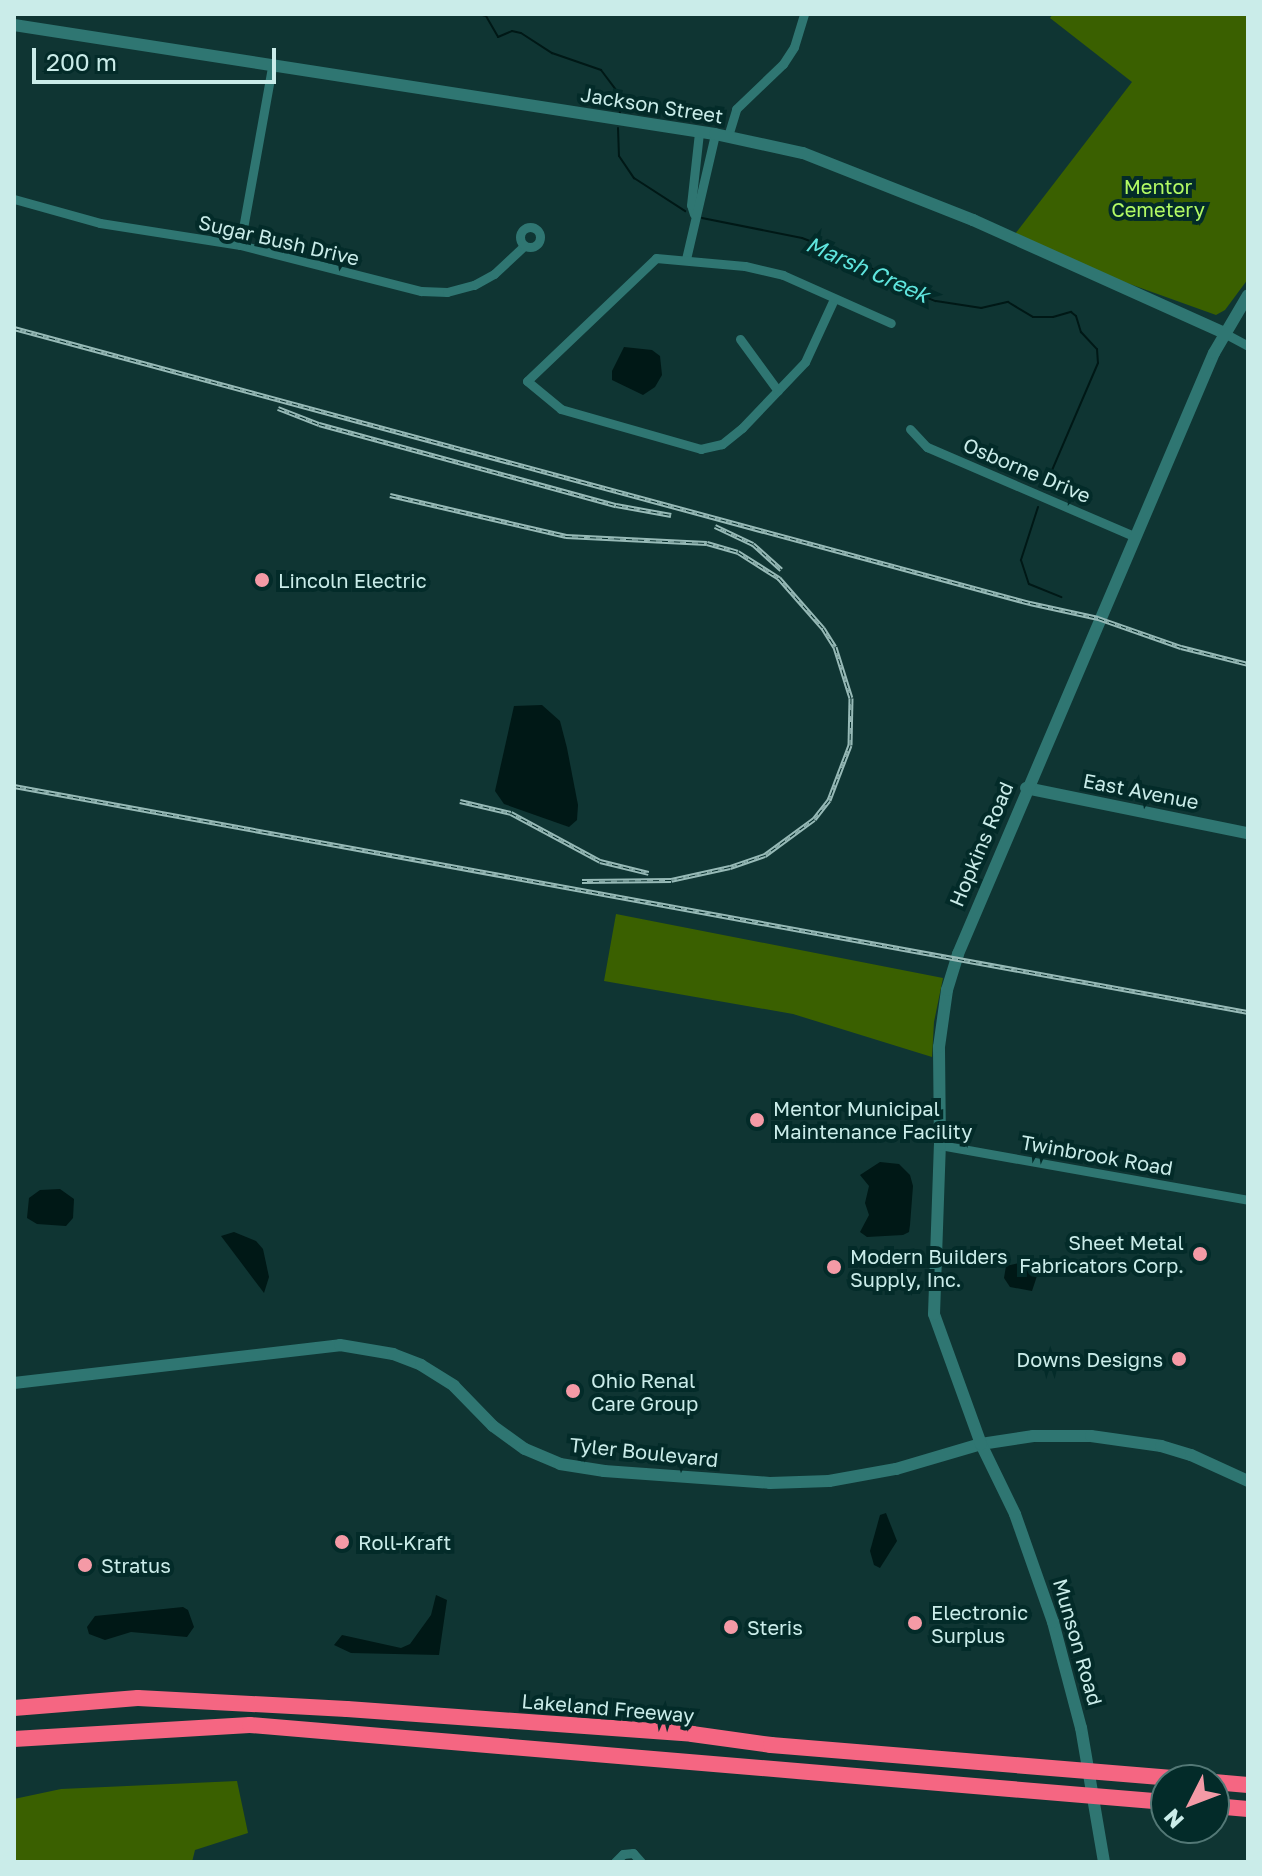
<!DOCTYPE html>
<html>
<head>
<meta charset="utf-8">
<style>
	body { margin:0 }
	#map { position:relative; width:1262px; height:1876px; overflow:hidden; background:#0f3533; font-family:"Golos Text",sans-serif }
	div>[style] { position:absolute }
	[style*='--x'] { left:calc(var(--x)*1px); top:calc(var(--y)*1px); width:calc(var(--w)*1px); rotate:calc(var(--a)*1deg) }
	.green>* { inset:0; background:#3a6000 }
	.water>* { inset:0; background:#001816 }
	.stream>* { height:2px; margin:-1px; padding:0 1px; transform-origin:1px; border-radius:1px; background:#001816 }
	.street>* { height:9px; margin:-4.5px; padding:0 4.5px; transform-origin:4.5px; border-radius:4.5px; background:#2f7672 }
	.street>.ring { margin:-4.5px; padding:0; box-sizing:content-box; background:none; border:9px solid #2f7672; border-radius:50% }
	.secondary>* { height:12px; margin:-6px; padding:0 6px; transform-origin:6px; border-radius:6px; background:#2f7672 }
	.highway>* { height:16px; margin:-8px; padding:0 8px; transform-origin:8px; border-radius:8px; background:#f56682 }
	.rail>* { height:5px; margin-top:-2.5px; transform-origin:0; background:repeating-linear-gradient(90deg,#032b29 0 6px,#97bab7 0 12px); box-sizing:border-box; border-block:2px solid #97bab7 }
	.dots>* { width:22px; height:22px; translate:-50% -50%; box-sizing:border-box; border:4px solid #032b29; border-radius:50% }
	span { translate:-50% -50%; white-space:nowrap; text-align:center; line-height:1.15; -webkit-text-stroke:8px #032b29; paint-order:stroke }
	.street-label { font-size:20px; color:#caece9 }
	.park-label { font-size:20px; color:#b2fa64 }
	.poi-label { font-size:20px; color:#caece9 }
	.left { translate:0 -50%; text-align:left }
	.right { translate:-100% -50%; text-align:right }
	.water-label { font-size:22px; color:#5fe5de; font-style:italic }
	.frame { position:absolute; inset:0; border:16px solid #caece9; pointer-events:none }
	.north { position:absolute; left:1150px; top:1764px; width:80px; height:80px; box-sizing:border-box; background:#032b29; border:2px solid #537876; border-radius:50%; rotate:228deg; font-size:22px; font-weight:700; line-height:32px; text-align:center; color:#caece9 }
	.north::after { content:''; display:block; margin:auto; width:28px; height:36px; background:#f49aa6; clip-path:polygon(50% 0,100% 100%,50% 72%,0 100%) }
	.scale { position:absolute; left:32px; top:48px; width:244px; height:36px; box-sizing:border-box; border:4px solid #caece9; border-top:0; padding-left:10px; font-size:24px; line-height:28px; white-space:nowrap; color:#caece9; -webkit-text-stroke:6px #032b29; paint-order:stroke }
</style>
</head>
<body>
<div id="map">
	<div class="green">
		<div style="clip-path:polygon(1053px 14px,1248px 14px,1248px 279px,1225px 310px,1216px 315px,1113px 278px,1015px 234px,1132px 82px,1050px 18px)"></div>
		<div style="clip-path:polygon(616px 914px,943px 978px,934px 1022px,932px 1057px,793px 1014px,604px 981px)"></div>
		<div style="clip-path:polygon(237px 1781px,248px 1833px,195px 1850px,192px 1862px,14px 1862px,14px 1799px,61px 1789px)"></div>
	</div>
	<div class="water">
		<div style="clip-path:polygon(624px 347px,652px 350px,660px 356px,662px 375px,655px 387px,643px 395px,612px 380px,612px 371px)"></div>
		<div style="clip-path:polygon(542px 705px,560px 721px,567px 748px,578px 805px,577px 820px,569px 827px,504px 804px,495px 791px,514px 706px)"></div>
		<div style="clip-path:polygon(880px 1162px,899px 1164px,910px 1175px,913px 1186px,910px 1225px,909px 1232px,903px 1235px,867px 1237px,860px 1232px,869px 1215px,865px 1203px,869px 1186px,860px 1175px)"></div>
		<div style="clip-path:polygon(60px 1189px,74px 1199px,73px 1218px,66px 1226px,37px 1224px,27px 1218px,29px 1198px,40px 1190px)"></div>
		<div style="clip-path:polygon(234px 1232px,256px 1241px,263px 1249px,269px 1277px,264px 1293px,221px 1236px)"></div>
		<div style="clip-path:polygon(1019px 1263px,1038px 1273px,1032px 1291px,1010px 1287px,1004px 1278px,1006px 1266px)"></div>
		<div style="clip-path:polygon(886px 1513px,897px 1541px,880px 1568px,874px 1565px,870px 1551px,880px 1515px)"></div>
		<div style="clip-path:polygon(436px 1595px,447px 1600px,439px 1655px,351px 1653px,334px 1645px,342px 1635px,401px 1648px,410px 1644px,431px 1615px)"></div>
		<div style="clip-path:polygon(183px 1607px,188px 1610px,194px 1627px,187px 1637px,131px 1632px,105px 1640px,89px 1634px,87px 1627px,95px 1616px)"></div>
	</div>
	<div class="stream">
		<div style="--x:479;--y:14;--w:7;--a:16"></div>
		<div style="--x:486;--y:16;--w:24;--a:60"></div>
		<div style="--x:498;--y:37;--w:15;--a:-23"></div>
		<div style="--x:512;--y:31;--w:9;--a:13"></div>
		<div style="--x:521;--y:33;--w:37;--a:33"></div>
		<div style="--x:552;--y:53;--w:52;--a:19.1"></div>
		<div style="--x:601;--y:70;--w:34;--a:53"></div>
		<div style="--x:621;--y:97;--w:16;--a:94"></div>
		<div style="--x:618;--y:128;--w:28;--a:88"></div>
		<div style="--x:619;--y:156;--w:27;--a:56"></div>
		<div style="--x:634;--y:178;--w:61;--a:32.9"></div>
		<div style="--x:702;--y:218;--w:102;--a:11.3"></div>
		<div style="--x:802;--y:238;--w:57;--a:20.7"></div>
		<div style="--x:855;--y:258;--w:57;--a:32"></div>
		<div style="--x:903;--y:288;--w:35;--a:22"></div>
		<div style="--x:936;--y:301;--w:46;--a:8.8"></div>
		<div style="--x:981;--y:308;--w:28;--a:-13"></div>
		<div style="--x:1008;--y:302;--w:29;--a:31"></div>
		<div style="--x:1033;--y:317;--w:20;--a:0"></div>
		<div style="--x:1053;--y:317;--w:19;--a:-16"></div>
		<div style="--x:1071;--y:312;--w:6;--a:39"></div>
		<div style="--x:1076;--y:316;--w:17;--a:73"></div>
		<div style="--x:1081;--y:332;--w:23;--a:47"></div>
		<div style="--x:1097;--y:349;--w:14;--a:86"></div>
		<div style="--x:1098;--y:363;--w:137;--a:113.2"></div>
		<div style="--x:1038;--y:507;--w:56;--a:107.8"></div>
		<div style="--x:1021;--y:560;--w:25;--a:72"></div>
		<div style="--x:1029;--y:584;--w:35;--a:22"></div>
	</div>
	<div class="street">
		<div style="--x:728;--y:136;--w:28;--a:-73"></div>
		<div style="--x:736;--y:109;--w:65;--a:-43.8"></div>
		<div style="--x:783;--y:64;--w:20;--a:-57"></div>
		<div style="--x:794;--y:47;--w:34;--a:-73"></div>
		<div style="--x:14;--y:199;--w:89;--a:15.6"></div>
		<div style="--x:100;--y:223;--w:142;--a:8.9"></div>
		<div style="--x:240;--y:245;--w:187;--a:14.3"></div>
		<div style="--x:421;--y:291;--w:26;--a:2"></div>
		<div style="--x:447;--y:292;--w:28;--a:-15"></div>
		<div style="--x:474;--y:285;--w:23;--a:-29"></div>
		<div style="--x:494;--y:274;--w:41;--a:-43"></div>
		<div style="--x:694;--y:214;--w:9;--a:-108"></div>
		<div style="--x:691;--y:205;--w:73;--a:-83.7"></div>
		<div class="ring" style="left:520px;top:227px;width:11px;height:11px"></div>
		<div style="--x:240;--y:245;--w:181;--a:-79.8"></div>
		<div style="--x:686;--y:259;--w:128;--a:-76.9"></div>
		<div style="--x:834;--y:299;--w:69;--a:114.7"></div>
		<div style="--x:805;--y:362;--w:91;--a:133.7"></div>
		<div style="--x:742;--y:428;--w:26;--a:141"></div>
		<div style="--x:722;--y:444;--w:22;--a:167"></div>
		<div style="--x:701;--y:449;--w:146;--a:-164.1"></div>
		<div style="--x:561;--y:409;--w:44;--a:-140.5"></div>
		<div style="--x:527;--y:381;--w:178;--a:-43.6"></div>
		<div style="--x:656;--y:258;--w:89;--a:5.1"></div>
		<div style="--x:745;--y:266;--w:39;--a:13"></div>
		<div style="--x:783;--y:275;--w:118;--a:24"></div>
		<div style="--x:1224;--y:333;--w:27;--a:28"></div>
		<div style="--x:740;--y:339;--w:64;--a:53.8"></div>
		<div style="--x:910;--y:429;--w:25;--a:47"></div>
		<div style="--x:927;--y:447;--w:225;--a:23.3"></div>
		<div style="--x:940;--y:1145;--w:313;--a:10.1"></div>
		<div style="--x:615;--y:1862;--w:11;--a:-45"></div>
		<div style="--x:623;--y:1854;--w:10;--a:-6"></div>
		<div style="--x:633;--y:1853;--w:12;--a:48"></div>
	</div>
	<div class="secondary">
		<div style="--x:14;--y:25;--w:709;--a:8.84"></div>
		<div style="--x:715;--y:134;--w:90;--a:12.2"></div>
		<div style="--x:803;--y:153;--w:183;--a:21.5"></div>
		<div style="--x:973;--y:220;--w:275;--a:24.2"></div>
		<div style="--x:1026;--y:788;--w:227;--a:11.5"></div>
		<div style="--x:14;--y:1383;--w:328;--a:-6.6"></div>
		<div style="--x:340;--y:1345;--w:54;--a:9.6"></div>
		<div style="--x:393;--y:1354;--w:30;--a:21"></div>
		<div style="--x:421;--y:1365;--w:39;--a:32"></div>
		<div style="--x:454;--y:1386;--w:56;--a:45.7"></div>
		<div style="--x:493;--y:1426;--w:39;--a:36"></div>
		<div style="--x:525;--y:1449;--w:38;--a:23"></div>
		<div style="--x:560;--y:1464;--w:45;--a:9"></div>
		<div style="--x:604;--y:1471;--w:166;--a:4.1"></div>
		<div style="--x:770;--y:1483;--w:59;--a:-1.9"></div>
		<div style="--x:829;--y:1481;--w:68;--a:-10.2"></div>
		<div style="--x:896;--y:1469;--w:89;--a:-16.4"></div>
		<div style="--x:981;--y:1444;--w:53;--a:-8.7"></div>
		<div style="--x:1033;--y:1436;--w:58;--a:0"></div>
		<div style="--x:1091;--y:1436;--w:71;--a:8.1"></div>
		<div style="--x:1161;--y:1446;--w:31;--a:17"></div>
		<div style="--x:1191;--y:1455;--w:63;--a:24.5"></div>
		<div style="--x:1104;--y:1862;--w:136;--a:-99.7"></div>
		<div style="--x:1081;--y:1728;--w:110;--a:-104.8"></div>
		<div style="--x:1053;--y:1622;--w:114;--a:-109.4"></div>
		<div style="--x:1015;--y:1514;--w:78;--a:-115.9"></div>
		<div style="--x:981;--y:1444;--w:138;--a:-109.9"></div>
		<div style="--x:934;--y:1314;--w:169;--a:-88"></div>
		<div style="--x:940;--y:1145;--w:98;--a:-90.6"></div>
		<div style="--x:939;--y:1047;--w:58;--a:-82"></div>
		<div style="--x:947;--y:990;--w:38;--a:-73"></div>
		<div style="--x:958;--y:954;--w:653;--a:-66.93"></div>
		<div style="--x:1214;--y:353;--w:67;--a:-59.6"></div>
	</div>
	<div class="highway">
		<div style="--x:14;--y:1708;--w:124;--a:-4.6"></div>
		<div style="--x:138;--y:1698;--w:209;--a:3"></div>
		<div style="--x:347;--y:1709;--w:346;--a:4.1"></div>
		<div style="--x:692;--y:1734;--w:80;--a:7.9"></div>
		<div style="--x:771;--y:1745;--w:427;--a:4.7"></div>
		<div style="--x:14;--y:1739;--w:236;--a:-3.4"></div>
		<div style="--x:250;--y:1725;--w:919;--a:4.81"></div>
		<div style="--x:1214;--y:1782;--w:34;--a:5"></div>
		<div style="--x:1214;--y:1806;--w:34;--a:5"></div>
	</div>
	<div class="rail">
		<div style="--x:14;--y:328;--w:1053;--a:15.15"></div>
		<div style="--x:1030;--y:603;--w:70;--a:12.4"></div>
		<div style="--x:1098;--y:618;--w:88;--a:19.3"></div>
		<div style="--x:1181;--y:647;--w:69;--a:14.2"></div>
		<div style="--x:278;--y:408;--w:44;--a:21.3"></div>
		<div style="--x:319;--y:424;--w:308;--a:15.3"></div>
		<div style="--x:616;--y:505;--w:56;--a:10.3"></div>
		<div style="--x:390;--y:495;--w:181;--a:13.1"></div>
		<div style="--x:566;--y:536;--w:141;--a:2.8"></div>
		<div style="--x:707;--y:543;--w:32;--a:16"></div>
		<div style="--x:738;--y:552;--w:49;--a:32.4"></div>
		<div style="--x:779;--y:578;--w:67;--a:48.7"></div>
		<div style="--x:823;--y:628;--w:22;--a:58"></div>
		<div style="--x:835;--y:647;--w:53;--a:72.6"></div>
		<div style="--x:851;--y:698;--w:47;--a:91.2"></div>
		<div style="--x:850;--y:745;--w:59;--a:110.9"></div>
		<div style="--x:829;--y:800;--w:24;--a:128"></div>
		<div style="--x:814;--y:819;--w:61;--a:143.7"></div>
		<div style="--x:765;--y:855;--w:37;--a:161"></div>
		<div style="--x:730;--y:867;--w:60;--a:167.6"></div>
		<div style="--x:671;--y:880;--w:89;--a:179.4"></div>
		<div style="--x:715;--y:526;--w:42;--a:25.3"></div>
		<div style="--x:753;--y:544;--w:38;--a:42"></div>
		<div style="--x:14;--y:786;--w:1255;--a:10.38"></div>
		<div style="--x:460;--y:801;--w:52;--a:13.2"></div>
		<div style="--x:511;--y:813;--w:101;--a:28.3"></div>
		<div style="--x:600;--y:861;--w:50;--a:13.8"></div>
	</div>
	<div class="dots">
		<div style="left:262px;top:580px;background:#f49aa6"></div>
		<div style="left:757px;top:1120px;background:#f49aa6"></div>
		<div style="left:1200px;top:1254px;background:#f49aa6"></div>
		<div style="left:834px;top:1267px;background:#f49aa6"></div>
		<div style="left:1179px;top:1359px;background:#f49aa6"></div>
		<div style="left:573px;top:1391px;background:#f49aa6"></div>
		<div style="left:342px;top:1542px;background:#f49aa6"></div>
		<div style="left:85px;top:1565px;background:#f49aa6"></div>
		<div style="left:915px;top:1623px;background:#f49aa6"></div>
		<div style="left:731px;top:1627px;background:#f49aa6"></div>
	</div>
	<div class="street-label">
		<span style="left:652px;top:105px;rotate:9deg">Jackson Street</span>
		<span style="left:279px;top:240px;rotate:13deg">Sugar Bush Drive</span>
		<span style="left:1027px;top:470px;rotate:23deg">Osborne Drive</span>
		<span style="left:1141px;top:791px;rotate:11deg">East Avenue</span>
		<span style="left:981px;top:844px;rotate:-67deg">Hopkins Road</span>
		<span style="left:1097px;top:1155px;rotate:10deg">Twinbrook Road</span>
		<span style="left:644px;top:1452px;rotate:6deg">Tyler Boulevard</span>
		<span style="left:1078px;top:1642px;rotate:74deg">Munson Road</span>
		<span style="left:608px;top:1708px;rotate:5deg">Lakeland Freeway</span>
	</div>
	<div class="park-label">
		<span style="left:1158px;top:198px">Mentor<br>Cemetery</span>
	</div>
	<div class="poi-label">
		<span class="left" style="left:278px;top:580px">Lincoln Electric</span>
		<span class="left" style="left:773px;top:1120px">Mentor Municipal<br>Maintenance Facility</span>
		<span class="right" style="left:1184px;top:1254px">Sheet Metal<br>Fabricators Corp.</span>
		<span class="left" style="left:850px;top:1268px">Modern Builders<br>Supply, Inc.</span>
		<span class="right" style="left:1163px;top:1359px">Downs Designs</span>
		<span class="left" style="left:591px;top:1392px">Ohio Renal<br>Care Group</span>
		<span class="left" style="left:358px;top:1542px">Roll-Kraft</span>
		<span class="left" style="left:101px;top:1565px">Stratus</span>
		<span class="left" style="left:931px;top:1624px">Electronic<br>Surplus</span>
		<span class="left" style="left:747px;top:1627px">Steris</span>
	</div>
	<div class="water-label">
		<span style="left:868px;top:269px;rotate:24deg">Marsh Creek</span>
	</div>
	<div class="frame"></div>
	<div class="north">N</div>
	<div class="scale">200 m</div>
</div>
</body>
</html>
